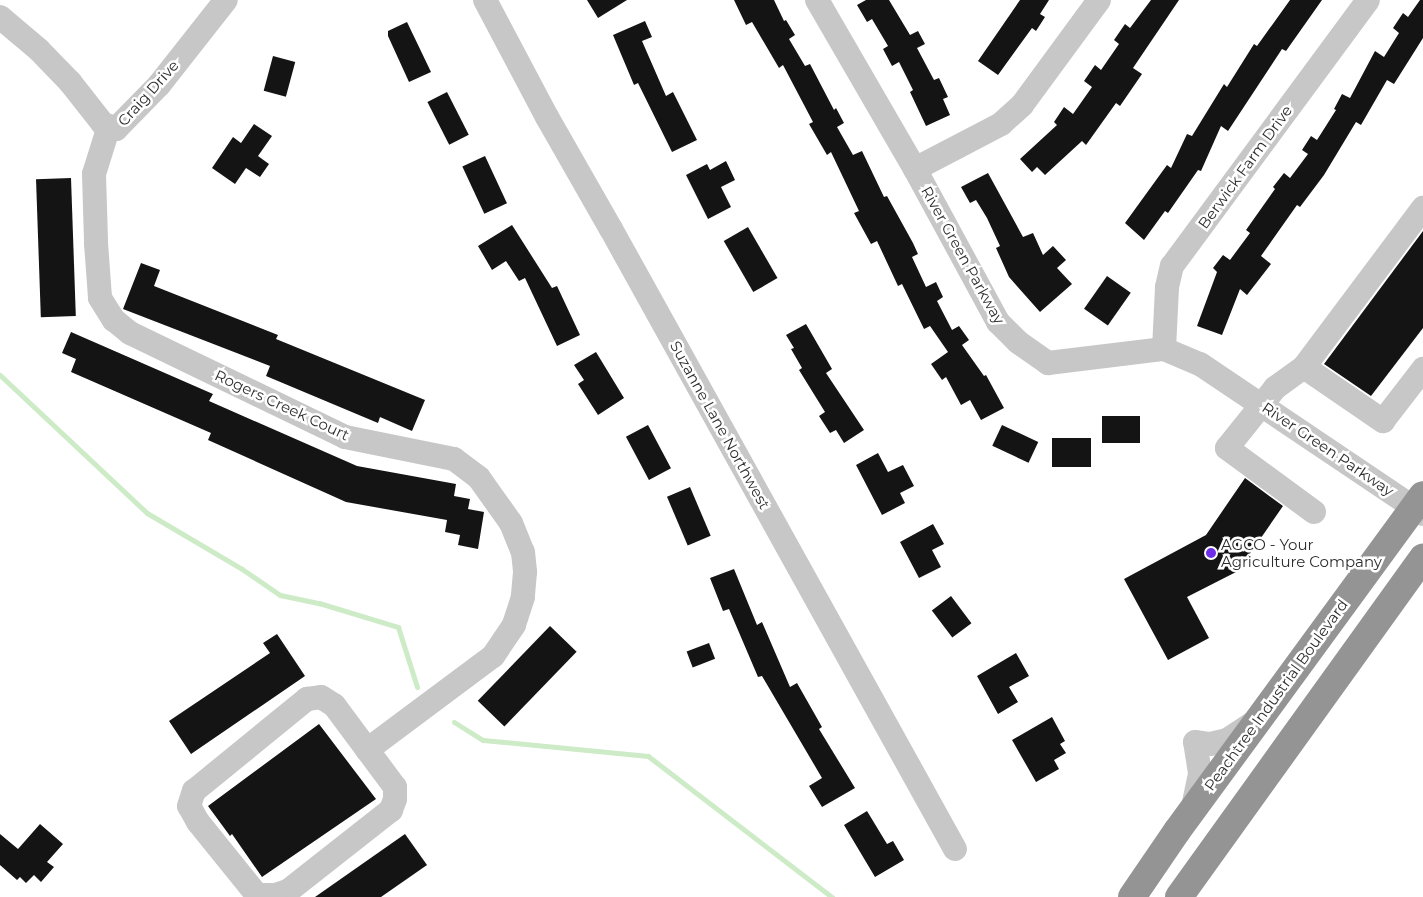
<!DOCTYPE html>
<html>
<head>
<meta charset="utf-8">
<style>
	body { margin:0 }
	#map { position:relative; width:1423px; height:897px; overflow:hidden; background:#fff; font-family:Montserrat,sans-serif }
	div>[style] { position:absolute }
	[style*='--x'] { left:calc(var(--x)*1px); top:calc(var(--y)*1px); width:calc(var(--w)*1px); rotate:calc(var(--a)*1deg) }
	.stream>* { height:5px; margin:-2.5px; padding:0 2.5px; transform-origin:2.5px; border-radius:2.5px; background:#cdebc6 }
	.building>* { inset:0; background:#141414; transform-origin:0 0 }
	.minor>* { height:24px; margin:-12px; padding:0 12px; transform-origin:12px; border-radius:12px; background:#c7c7c7 }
	.highway>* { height:28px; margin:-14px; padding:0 14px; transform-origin:14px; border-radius:14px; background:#949494 }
	.dots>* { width:14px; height:14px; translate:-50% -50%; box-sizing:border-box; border:2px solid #fff; border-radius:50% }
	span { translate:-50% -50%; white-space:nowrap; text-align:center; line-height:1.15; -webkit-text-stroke:5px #fff; paint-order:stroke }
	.street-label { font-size:15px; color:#2d2d2d }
	.poi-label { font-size:15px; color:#2d2d2d }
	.left { translate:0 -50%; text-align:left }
</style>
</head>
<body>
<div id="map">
	<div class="stream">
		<div style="--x:0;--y:375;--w:202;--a:43.2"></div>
		<div style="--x:147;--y:513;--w:110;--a:30.5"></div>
		<div style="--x:242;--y:569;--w:46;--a:34.4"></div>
		<div style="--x:280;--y:595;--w:40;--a:12"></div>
		<div style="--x:319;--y:603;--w:83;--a:16.9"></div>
		<div style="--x:398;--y:627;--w:63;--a:72.4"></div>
		<div style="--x:454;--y:722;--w:34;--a:32"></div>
		<div style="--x:483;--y:740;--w:166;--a:5.5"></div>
		<div style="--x:648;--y:756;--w:232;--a:37.5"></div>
	</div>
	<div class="building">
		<div style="clip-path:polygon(587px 0,627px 0,598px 18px)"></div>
		<div style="clip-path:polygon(734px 0,774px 0,784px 21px,786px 20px,795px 35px,789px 39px,805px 66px,810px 64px,834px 110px,836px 108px,844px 123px,837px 127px,853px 155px,862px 151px,884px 197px,887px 196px,913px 243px,918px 254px,912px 257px,926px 287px,936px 282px,943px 297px,937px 301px,952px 330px,959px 326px,969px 340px,962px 345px,984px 376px,986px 375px,1004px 408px,981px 420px,970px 400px,961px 405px,946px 377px,942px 380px,931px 364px,948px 352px,930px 326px,924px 329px,902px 284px,898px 286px,877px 241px,871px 244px,854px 213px,859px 211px,831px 152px,827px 155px,809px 124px,813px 122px,783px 65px,779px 68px,752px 22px,746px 25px)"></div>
		<div style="clip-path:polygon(866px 0,889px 0,910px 35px,918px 31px,925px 44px,917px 48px,934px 80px,939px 78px,948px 97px,943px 99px,950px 115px,926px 126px,910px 92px,913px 90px,899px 62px,892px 66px,883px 49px,888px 46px,872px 19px,867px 22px,857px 5px)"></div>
		<div style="clip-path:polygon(1020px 0,1049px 0,1040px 14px,1045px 17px,1036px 31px,1032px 28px,998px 75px,978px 61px)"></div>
		<div style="clip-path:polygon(1151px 0,1179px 0,1133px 68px,1142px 74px,1120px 106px,1116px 103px,1086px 145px,1082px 141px,1045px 175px,1037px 167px,1032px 172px,1020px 159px,1057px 125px,1054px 122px,1064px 107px,1073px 114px,1092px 87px,1084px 81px,1095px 65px,1101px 70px,1119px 44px,1114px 40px,1125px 24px,1130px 28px)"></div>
		<div style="clip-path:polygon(1290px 0,1322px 0,1286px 51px,1282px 49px,1228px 131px,1221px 126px,1201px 171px,1198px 170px,1168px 213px,1165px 211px,1144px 240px,1125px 223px,1167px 165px,1171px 168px,1187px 134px,1192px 136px,1224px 84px,1227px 87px,1254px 44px,1257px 46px)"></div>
		<div style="clip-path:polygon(1420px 0,1423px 0,1423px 38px,1394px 84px,1387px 80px,1361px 125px,1356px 122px,1324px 175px,1300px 207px,1297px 205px,1261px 256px,1271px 264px,1247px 295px,1240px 289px,1222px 335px,1197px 326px,1217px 272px,1213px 268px,1223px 255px,1230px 260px,1250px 233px,1246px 230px,1275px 189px,1273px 187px,1284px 173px,1290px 178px,1308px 154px,1302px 150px,1311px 136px,1317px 140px,1336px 110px,1334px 109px,1342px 94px,1350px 98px,1375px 51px,1384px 57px,1399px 33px,1393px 28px,1403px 13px,1408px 17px)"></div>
		<div style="clip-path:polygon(645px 21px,652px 37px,642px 41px,666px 96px,673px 92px,697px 140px,672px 152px,638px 83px,634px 85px,613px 35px)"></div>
		<div style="clip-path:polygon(407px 22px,431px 72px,409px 82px,388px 36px,388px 31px)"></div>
		<div style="left:273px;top:56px;width:23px;height:36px;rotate:15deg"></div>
		<div style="left:447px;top:92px;width:48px;height:22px;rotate:63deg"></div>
		<div style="clip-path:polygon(254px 124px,272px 136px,258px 156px,269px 164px,260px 177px,246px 168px,235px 184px,212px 168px,233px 137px,241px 143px)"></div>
		<div style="left:485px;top:156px;width:52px;height:25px;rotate:65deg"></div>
		<div style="clip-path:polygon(726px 161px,735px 180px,721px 187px,731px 207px,708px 219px,686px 175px,707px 164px,710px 170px)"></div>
		<div style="clip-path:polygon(988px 173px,1023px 237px,1033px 233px,1043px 255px,1053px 246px,1066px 260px,1057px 268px,1072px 284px,1040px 312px,1009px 277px,996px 248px,1000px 246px,987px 218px,976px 200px,970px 203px,961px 187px)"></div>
		<div style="left:71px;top:178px;width:138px;height:35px;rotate:88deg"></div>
		<div style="clip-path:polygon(512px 225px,552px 288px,557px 286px,580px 335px,557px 346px,525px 278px,519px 281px,506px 261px,492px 270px,478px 246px)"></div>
		<div style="left:748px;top:227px;width:59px;height:28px;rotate:60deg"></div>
		<div style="clip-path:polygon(1423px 231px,1423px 328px,1371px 396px,1324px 364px)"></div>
		<div style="clip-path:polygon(141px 263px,160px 270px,154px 286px,278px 335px,276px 339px,425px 400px,412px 431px,380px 417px,378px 423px,266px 376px,270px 366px,123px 309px)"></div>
		<div style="left:1107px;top:276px;width:29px;height:40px;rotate:35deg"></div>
		<div style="clip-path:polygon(806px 324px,832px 369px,826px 373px,864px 430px,844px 443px,836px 430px,830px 433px,819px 416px,825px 412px,799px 370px,802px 368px,791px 349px,794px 348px,786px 335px)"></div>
		<div style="clip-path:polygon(71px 332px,213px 394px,209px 401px,357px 466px,456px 484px,454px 496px,470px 499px,468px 509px,484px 512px,478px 549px,458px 545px,460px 535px,445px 532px,447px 520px,346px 502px,208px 440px,211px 433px,71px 372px,76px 359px,62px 353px)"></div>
		<div style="clip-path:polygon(596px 352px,624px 398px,598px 415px,578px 384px,584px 380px,574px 365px)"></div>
		<div style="left:1140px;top:416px;width:27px;height:38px;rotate:90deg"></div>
		<div style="left:648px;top:425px;width:49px;height:25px;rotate:62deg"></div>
		<div style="left:1002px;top:425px;width:40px;height:23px;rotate:25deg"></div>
		<div style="left:1052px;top:438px;width:39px;height:29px"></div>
		<div style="clip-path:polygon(878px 453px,888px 472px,903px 465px,914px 486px,900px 493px,905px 503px,882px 515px,856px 465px)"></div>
		<div style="clip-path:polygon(1245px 478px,1283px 506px,1238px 571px,1187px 597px,1209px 638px,1168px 660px,1124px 579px,1206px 535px)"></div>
		<div style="left:690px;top:487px;width:53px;height:25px;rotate:67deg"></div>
		<div style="clip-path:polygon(933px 524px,944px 544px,932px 550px,941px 567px,919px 578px,900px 542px)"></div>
		<div style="clip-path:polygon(734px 569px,757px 625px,762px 622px,790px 687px,797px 683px,822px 727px,819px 729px,855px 788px,822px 807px,809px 786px,822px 778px,762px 676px,758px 677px,729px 609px,723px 611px,710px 578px)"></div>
		<div style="left:951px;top:596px;width:34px;height:24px;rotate:53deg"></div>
		<div style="left:550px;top:626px;width:37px;height:104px;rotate:44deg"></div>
		<div style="clip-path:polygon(277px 634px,305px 676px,191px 754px,169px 721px,270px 653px,263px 643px)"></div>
		<div style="left:709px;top:643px;width:17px;height:24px;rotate:69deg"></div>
		<div style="clip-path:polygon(1016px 653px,1029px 676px,1009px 687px,1018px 702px,998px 714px,977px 676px)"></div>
		<div style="clip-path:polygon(1052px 717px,1065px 741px,1060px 744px,1066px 753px,1054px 760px,1059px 769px,1036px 782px,1012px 740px)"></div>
		<div style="clip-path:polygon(319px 724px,376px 799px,262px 877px,232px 834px,230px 836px,208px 806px)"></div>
		<div style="clip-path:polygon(867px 811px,887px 844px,893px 841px,904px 860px,875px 877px,844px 825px)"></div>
		<div style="clip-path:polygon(40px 824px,63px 844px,47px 862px,54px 867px,41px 882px,34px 875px,26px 883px,20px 877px,17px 880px,0 865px,0 834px,18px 849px)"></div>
		<div style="clip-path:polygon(405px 834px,427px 865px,381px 897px,315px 897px)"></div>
	</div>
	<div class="minor">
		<div style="--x:485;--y:0;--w:132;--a:62.1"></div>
		<div style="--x:547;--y:117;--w:129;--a:60.3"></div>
		<div style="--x:611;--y:229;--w:709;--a:60.98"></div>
		<div style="--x:817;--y:0;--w:195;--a:59.9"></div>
		<div style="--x:915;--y:169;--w:174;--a:61.5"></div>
		<div style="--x:998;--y:322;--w:28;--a:45"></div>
		<div style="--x:1018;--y:342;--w:37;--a:35"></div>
		<div style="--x:1048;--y:363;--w:117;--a:-6.9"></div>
		<div style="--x:1164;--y:349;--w:39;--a:23"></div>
		<div style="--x:1200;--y:364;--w:269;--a:33.9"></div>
		<div style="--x:0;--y:17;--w:51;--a:40.2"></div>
		<div style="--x:39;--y:50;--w:45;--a:45.9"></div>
		<div style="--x:70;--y:82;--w:53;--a:51.8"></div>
		<div style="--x:103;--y:124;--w:14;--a:21"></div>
		<div style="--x:116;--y:129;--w:62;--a:-45.7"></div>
		<div style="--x:159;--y:85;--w:108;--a:-51.8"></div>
		<div style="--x:109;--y:126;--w:50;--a:107.4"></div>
		<div style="--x:94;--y:174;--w:69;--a:88.3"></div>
		<div style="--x:96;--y:243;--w:55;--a:85.8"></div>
		<div style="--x:100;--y:298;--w:26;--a:58"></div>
		<div style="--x:114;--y:320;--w:21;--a:39"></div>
		<div style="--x:130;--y:333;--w:239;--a:25.8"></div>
		<div style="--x:345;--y:437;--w:111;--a:11.4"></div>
		<div style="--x:454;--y:459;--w:31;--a:37"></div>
		<div style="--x:479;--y:478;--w:55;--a:54.6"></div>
		<div style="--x:511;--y:523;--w:31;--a:68"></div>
		<div style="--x:523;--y:552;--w:20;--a:84"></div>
		<div style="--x:525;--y:572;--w:25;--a:95"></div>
		<div style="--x:523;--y:597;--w:29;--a:108"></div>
		<div style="--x:514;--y:625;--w:37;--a:124"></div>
		<div style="--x:493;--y:656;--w:157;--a:143.3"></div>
		<div style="--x:915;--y:169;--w:97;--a:-27.6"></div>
		<div style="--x:1001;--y:124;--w:28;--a:-42"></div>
		<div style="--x:1022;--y:105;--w:130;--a:-53.7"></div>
		<div style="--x:1164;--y:349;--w:62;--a:-87.2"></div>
		<div style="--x:1167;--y:287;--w:22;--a:-77"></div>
		<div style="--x:1172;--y:266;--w:330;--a:-53.6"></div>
		<div style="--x:1304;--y:367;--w:199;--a:-53.2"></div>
		<div style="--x:1314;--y:512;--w:108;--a:-143.7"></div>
		<div style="--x:1227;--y:448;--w:77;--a:-51.3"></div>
		<div style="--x:1275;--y:388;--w:36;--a:-36"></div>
		<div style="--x:1304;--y:367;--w:96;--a:34.4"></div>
		<div style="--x:1383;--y:421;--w:66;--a:-52.4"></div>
		<div style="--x:321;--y:697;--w:15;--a:32"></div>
		<div style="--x:334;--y:705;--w:102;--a:53.4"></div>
		<div style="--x:395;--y:787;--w:12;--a:90"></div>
		<div style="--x:395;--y:799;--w:12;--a:110"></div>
		<div style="--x:391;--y:810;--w:131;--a:141.8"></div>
		<div style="--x:288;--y:891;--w:13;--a:162"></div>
		<div style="--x:276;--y:895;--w:19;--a:180"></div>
		<div style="--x:257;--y:895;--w:94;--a:-128.9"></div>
		<div style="--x:198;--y:822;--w:18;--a:-119"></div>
		<div style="--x:189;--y:806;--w:16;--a:-72"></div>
		<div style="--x:194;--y:791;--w:146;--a:-39.2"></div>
		<div style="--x:307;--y:699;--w:14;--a:-8"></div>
		<div style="--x:1193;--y:807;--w:35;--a:-78"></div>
		<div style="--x:1200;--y:773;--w:31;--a:-99"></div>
		<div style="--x:1195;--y:742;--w:15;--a:8"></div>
		<div style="--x:1210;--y:744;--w:17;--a:-13"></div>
		<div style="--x:1227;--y:740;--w:30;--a:-33"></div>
	</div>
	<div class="highway">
		<div style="--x:1132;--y:897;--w:80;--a:-55.7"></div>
		<div style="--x:1177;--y:831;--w:416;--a:-53.8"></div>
		<div style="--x:1179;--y:897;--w:418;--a:-54.3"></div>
	</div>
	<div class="dots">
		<div style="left:1211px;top:553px;background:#6e2de7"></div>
	</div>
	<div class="street-label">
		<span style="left:148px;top:93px;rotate:-48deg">Craig Drive</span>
		<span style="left:1245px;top:167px;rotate:-54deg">Berwick Farm Drive</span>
		<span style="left:963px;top:255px;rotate:61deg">River Green Parkway</span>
		<span style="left:282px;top:405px;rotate:25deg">Rogers Creek Court</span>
		<span style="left:720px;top:425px;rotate:61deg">Suzanne Lane Northwest</span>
		<span style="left:1328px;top:449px;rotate:34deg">River Green Parkway</span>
		<span style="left:1276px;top:695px;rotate:-54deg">Peachtree Industrial Boulevard</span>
	</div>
	<div class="poi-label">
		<span class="left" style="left:1221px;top:553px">AGCO - Your<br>Agriculture Company</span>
	</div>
</div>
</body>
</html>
